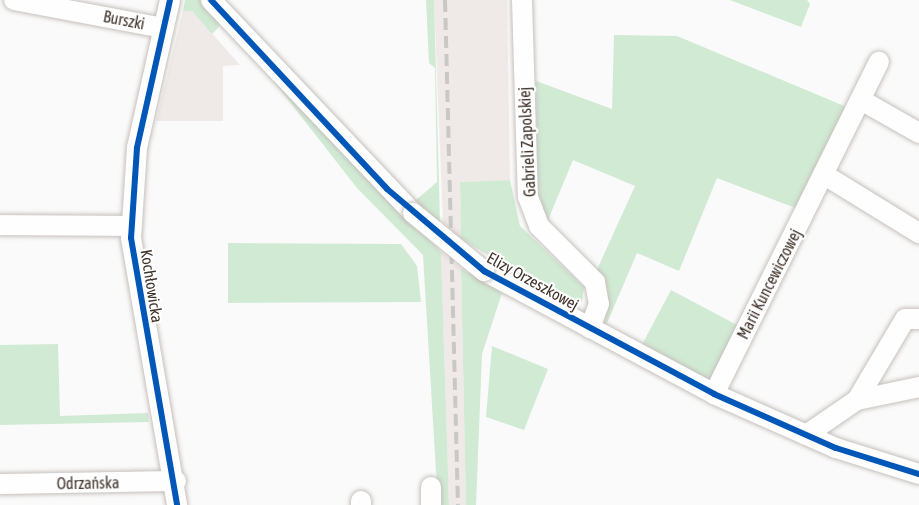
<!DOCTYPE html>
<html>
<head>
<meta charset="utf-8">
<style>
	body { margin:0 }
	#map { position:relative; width:919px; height:505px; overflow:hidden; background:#fafafa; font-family:"Asap Condensed",sans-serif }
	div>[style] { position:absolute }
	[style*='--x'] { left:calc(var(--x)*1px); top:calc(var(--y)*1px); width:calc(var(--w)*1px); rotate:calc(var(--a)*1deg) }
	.built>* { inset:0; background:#efe9e7 }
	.green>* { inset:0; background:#d0ead4; transform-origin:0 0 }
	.roads { filter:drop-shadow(0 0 2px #c6c0bc) drop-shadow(0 0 2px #c6c0bc) }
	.minor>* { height:20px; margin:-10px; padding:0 10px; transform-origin:10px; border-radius:10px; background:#fefefe }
	.rail>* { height:4px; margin-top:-2px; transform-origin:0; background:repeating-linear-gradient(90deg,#c9c8c7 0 12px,transparent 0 18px) }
	.bridges { filter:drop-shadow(0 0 2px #c6c0bc) drop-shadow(0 0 2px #c6c0bc) }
	.minor-bridge>* { height:20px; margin:-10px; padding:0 10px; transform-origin:10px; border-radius:10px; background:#fefefe }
	.cycleway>* { height:6px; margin:-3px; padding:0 3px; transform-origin:3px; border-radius:3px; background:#0057b8 }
	span { translate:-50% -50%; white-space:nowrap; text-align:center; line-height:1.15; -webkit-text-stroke:4.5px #fff; paint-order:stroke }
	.street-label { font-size:16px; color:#3f322a }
</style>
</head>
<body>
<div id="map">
	<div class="built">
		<div style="clip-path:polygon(434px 0,507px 0,510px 180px,460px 182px,461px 239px,443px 222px)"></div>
		<div style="clip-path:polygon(183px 11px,192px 11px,240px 65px,223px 66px,223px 121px,156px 121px)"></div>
		<div style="clip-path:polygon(441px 252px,461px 268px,466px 505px,449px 505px)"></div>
	</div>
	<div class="green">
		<div style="clip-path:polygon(185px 0,204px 0,221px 20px,218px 28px,212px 34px,192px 11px,183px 11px)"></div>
		<div style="clip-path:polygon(426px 0,434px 0,440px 223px,416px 200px,437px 182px,435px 68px,429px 63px)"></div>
		<div style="clip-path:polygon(730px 0,807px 0,810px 4px,801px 27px)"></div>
		<div style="clip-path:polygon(614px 35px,677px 36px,849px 108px,798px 209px,717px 178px,679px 271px,637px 253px,604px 330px,607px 294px,595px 274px,635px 186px,573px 160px,548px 220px,538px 205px,536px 81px,612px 109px)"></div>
		<div style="clip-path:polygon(257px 60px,441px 252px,449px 505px,438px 505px,423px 255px,357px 188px)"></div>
		<div style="clip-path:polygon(510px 180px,520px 226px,584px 287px,582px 302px,564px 300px,461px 239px,460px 182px)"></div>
		<div style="clip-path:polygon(228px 243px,401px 244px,417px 266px,421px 302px,228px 303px)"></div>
		<div style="clip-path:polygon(461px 268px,502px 293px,482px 354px,476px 505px,466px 505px)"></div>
		<div style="left:671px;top:290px;width:78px;height:63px;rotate:28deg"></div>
		<div style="clip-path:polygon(58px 344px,60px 416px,148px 413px,149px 422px,0 425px,0 345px)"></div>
		<div style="clip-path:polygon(492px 346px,548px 369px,524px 430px,486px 417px)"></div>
	</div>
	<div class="roads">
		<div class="minor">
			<div style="--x:14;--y:0;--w:152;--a:10.6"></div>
			<div style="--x:170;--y:0;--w:152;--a:102.6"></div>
			<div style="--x:137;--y:148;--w:90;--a:93.8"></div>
			<div style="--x:131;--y:238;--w:271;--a:80.2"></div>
			<div style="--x:211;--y:0;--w:294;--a:46.5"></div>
			<div style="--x:522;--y:0;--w:197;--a:88.3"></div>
			<div style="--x:528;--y:197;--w:31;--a:69"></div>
			<div style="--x:539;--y:226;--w:79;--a:45"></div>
			<div style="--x:595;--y:282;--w:22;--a:80"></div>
			<div style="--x:599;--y:304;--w:26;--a:111"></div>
			<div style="--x:861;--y:100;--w:67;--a:29.6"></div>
			<div style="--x:823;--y:174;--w:113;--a:31.6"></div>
			<div style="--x:0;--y:225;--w:131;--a:0.4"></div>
			<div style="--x:484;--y:271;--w:261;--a:28.1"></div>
			<div style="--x:714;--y:394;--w:133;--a:23.9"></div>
			<div style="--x:836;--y:448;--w:87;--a:17.4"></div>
			<div style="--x:714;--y:394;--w:371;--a:-63.6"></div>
			<div style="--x:857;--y:400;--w:94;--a:-59.3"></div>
			<div style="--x:905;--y:319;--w:14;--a:0"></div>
			<div style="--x:806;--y:435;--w:62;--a:-34.5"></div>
			<div style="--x:857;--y:400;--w:63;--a:-11.8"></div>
			<div style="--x:0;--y:484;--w:176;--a:-1"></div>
			<div style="--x:431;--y:487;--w:18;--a:90"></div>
			<div style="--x:361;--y:501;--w:4;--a:90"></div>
		</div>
	</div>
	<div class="rail">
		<div style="--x:445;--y:0;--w:505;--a:88.53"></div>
	</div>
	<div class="bridges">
		<div class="minor-bridge">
			<div style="--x:413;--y:213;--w:92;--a:39.2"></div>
		</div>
	</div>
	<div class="cycleway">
		<div style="--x:170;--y:0;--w:152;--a:102.6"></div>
		<div style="--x:137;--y:148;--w:90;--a:93.8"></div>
		<div style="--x:131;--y:238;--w:271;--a:80.2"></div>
		<div style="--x:211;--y:0;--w:258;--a:47"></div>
		<div style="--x:387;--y:189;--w:127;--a:40.2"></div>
		<div style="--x:484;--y:271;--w:261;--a:28.1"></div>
		<div style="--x:714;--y:394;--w:133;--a:23.9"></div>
		<div style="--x:836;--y:448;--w:87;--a:17.4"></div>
	</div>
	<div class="street-label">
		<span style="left:124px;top:20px;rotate:11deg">Burszki</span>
		<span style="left:527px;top:142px;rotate:-93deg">Gabrieli Zapolskiej</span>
		<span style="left:533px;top:281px;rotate:29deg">Elizy Orzeszkowej</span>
		<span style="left:769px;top:284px;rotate:-63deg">Marii Kuncewiczowej</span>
		<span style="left:152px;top:286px;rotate:81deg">Kochłowicka</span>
		<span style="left:88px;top:483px;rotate:-1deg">Odrzańska</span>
	</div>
</div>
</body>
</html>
